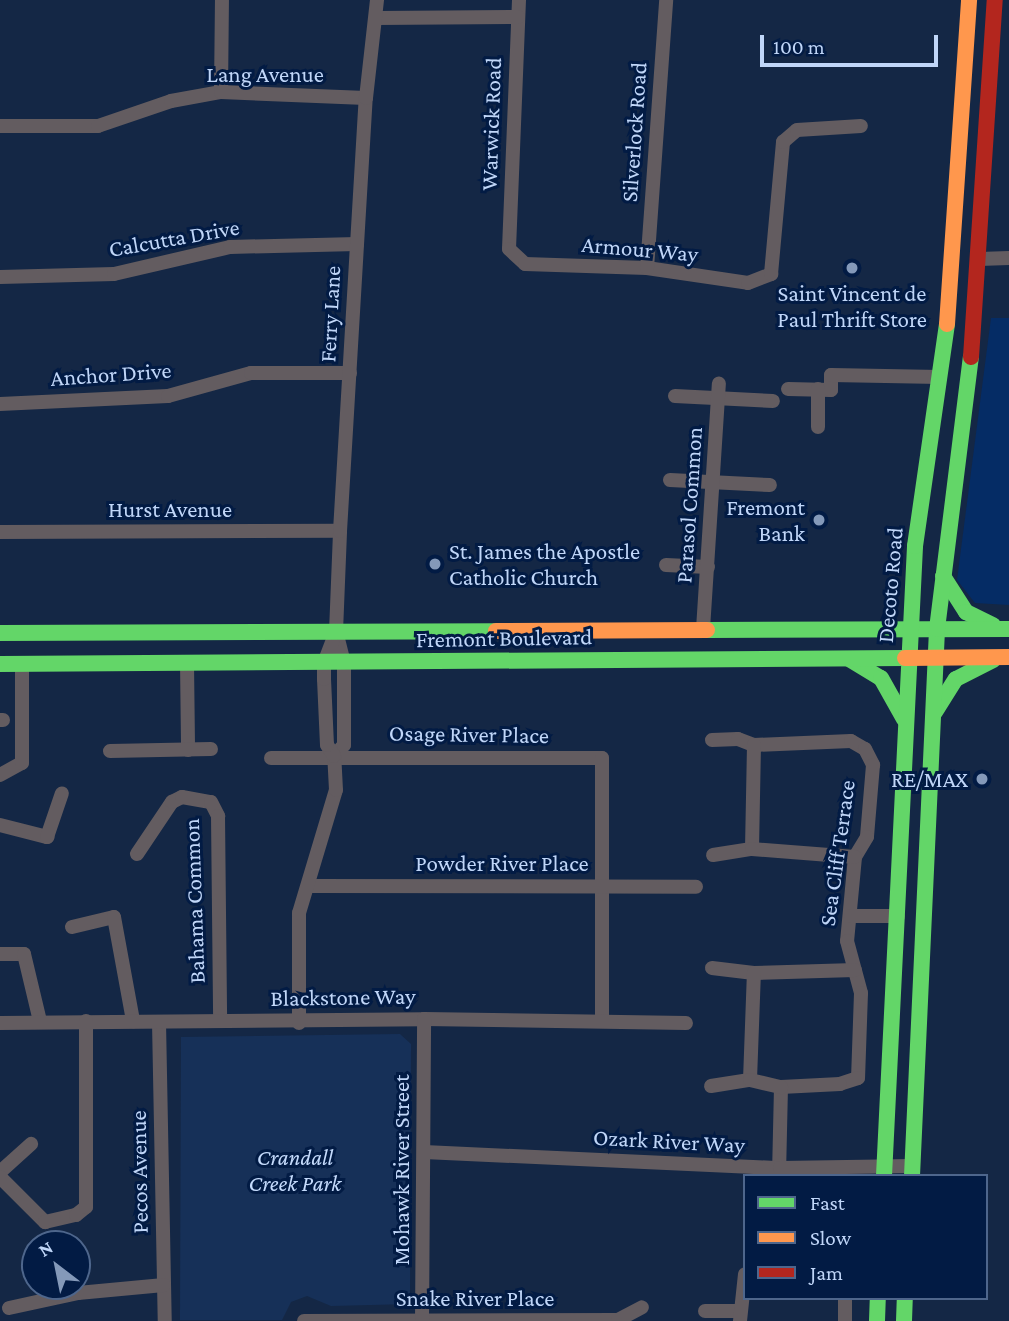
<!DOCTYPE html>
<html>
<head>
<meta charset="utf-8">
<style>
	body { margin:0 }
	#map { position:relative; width:1009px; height:1321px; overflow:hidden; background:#142745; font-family:"Crimson Pro",serif }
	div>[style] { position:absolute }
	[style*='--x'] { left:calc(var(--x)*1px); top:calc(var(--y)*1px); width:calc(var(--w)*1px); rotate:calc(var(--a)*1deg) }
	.built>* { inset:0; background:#052c65 }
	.green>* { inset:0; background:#163058 }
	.street>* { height:14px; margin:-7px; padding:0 7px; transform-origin:7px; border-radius:7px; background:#635c60 }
	.fast>* { height:16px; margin:-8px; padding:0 8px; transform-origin:8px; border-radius:8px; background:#63d668 }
	.slow>* { height:16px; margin:-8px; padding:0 8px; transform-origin:8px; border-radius:8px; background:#ff974d }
	.jam>* { height:16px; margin:-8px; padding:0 8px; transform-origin:8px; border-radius:8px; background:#b3261e }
	.dots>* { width:19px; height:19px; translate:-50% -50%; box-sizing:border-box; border:4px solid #021b44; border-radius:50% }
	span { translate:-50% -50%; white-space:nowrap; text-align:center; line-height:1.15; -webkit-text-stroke:6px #021b44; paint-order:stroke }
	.street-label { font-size:23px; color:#c0d6f8 }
	.poi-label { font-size:23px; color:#c0d6f8 }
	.right { translate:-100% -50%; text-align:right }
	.left { translate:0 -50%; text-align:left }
	.park-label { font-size:23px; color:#c5dbfc; font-style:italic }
	.legend { position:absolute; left:743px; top:1174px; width:245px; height:126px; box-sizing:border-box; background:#021b44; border:2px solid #4e668c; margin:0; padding:9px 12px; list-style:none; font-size:21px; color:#c0d6f8 }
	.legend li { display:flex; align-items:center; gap:14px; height:35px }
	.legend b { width:35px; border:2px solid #4e668c }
	.north { position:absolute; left:21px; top:1230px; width:70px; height:70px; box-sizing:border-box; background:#021b44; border:2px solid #4e668c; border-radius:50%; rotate:328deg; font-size:19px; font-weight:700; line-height:28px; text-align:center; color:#c0d6f8 }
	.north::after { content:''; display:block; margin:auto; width:24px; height:32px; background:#8499b9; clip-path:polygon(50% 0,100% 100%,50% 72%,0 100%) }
	.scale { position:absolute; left:760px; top:35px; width:178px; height:32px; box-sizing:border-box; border:4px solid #c0d6f8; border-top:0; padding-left:9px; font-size:21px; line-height:24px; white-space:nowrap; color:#c0d6f8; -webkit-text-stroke:5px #021b44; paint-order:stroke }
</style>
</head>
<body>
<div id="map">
	<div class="built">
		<div style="clip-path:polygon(991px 318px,1009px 318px,1009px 605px,975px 603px,957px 580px)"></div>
	</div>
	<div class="green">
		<div style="clip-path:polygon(400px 1034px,411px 1044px,410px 1304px,331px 1306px,307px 1296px,291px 1302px,282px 1320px,180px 1320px,181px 1037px)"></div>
	</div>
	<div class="street">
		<div style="--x:519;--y:0;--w:249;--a:92.3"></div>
		<div style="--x:509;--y:249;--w:22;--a:43"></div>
		<div style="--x:525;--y:264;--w:122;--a:1.9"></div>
		<div style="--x:647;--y:268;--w:102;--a:8.4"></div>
		<div style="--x:748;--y:283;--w:25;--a:-21"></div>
		<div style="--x:771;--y:274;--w:133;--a:-84.8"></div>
		<div style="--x:783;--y:142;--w:18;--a:-41"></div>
		<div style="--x:797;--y:130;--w:64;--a:-3.6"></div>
		<div style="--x:377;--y:18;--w:141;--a:-0.4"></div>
		<div style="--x:221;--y:92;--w:92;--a:-89.4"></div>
		<div style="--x:0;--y:126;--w:98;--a:0"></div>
		<div style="--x:98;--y:126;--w:77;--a:-18.9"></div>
		<div style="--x:171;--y:101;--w:51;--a:-10.2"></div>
		<div style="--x:221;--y:92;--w:145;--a:2.4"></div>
		<div style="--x:979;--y:259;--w:30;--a:-2"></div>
		<div style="--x:647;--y:268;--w:269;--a:-85.9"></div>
		<div style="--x:0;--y:277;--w:114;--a:-1.5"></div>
		<div style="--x:114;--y:274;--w:119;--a:-13.1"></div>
		<div style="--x:230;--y:247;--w:127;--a:-1.4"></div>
		<div style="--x:788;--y:389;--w:43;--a:1.3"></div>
		<div style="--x:831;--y:390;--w:15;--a:-90"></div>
		<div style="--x:831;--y:375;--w:109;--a:1.1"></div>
		<div style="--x:675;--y:396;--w:98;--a:2.9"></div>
		<div style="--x:0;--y:404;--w:168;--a:-2.7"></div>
		<div style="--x:168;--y:396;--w:86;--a:-15.5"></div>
		<div style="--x:251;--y:373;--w:99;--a:0"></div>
		<div style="--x:818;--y:427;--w:38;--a:-90"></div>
		<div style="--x:670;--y:480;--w:100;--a:2.9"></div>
		<div style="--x:0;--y:532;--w:340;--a:-0.2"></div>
		<div style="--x:666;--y:565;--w:42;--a:2.7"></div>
		<div style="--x:703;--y:629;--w:246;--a:-86.3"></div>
		<div style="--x:187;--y:663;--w:87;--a:89.3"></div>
		<div style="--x:0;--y:720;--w:3;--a:0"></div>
		<div style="--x:712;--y:740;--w:26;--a:-2"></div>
		<div style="--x:738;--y:739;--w:17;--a:21"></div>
		<div style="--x:754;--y:745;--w:97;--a:-2.4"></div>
		<div style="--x:851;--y:741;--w:16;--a:30"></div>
		<div style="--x:865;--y:749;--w:18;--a:63"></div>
		<div style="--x:873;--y:765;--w:72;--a:94.8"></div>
		<div style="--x:867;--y:837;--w:23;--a:121"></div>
		<div style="--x:855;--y:857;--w:84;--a:95.4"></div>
		<div style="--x:847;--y:941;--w:54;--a:74.9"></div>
		<div style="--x:861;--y:993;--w:85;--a:92"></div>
		<div style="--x:858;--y:1078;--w:19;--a:162"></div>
		<div style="--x:840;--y:1084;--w:59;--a:177.1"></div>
		<div style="--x:781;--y:1087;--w:89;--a:91.3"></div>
		<div style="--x:110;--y:751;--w:101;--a:-1.1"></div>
		<div style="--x:334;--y:756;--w:15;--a:-48"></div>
		<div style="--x:344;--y:745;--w:82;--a:-90"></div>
		<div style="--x:344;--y:663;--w:32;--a:-104"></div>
		<div style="--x:336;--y:632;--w:101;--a:-87.7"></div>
		<div style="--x:340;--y:531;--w:434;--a:-86.6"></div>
		<div style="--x:366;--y:98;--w:99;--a:-83.6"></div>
		<div style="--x:271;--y:758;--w:331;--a:0"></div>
		<div style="--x:602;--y:758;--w:261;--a:90"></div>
		<div style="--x:0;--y:775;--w:25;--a:-29"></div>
		<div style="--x:22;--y:763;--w:100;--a:-90"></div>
		<div style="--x:0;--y:825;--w:49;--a:14.3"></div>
		<div style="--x:47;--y:837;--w:46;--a:-71.2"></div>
		<div style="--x:752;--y:849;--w:104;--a:-88.9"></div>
		<div style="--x:137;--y:854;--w:63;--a:-56.1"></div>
		<div style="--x:172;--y:802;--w:11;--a:-27"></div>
		<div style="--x:182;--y:797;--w:29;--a:10"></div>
		<div style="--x:211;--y:802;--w:16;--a:63"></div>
		<div style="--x:218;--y:816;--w:204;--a:89.4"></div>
		<div style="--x:713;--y:855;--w:39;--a:-9"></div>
		<div style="--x:752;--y:849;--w:103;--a:4.4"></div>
		<div style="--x:308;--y:886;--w:388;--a:0.1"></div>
		<div style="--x:851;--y:916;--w:47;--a:0"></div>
		<div style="--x:72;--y:927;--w:43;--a:-13.4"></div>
		<div style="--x:114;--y:917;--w:106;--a:79.6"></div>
		<div style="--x:0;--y:954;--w:24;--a:0"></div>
		<div style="--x:24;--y:954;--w:69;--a:76.6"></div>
		<div style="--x:712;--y:968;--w:42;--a:6.8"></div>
		<div style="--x:754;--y:973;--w:101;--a:-1.7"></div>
		<div style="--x:159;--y:1022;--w:299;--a:88.9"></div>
		<div style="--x:0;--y:1023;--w:424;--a:-0.5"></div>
		<div style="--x:424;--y:1019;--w:262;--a:0.9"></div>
		<div style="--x:299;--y:1023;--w:110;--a:-90"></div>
		<div style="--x:299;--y:913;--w:128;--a:-73.3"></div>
		<div style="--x:336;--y:790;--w:34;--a:-93"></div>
		<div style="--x:334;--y:756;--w:13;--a:-122"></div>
		<div style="--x:327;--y:745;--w:66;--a:-92.6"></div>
		<div style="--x:324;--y:679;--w:16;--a:-90"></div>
		<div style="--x:324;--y:663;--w:33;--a:-69"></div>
		<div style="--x:750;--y:1080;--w:107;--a:-87.9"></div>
		<div style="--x:711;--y:1086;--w:39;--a:-9"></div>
		<div style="--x:750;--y:1080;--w:32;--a:13"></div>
		<div style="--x:424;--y:1152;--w:356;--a:2.6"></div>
		<div style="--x:780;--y:1168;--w:132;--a:-0.9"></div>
		<div style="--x:0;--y:1172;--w:42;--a:-42.1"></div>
		<div style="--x:0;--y:1177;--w:64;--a:45"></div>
		<div style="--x:45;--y:1222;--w:32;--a:-13"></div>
		<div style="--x:76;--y:1215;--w:13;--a:-39"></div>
		<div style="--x:86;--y:1207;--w:186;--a:-90"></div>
		<div style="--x:9;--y:1308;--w:71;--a:-12.3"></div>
		<div style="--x:78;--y:1293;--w:86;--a:-5.3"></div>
		<div style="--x:705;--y:1311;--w:34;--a:0"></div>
		<div style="--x:304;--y:1321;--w:314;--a:-0.2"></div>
		<div style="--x:618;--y:1320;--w:27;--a:-28"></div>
		<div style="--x:422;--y:1321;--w:302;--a:-89.6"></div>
		<div style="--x:740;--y:1321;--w:47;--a:-83.9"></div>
		<div style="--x:845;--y:1321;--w:23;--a:-90"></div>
	</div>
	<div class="fast">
		<div style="--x:943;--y:576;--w:43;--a:57.4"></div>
		<div style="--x:966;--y:612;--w:30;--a:26"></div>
		<div style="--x:707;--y:630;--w:302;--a:-0.2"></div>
		<div style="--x:0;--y:633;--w:496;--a:-0.2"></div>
		<div style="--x:849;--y:659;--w:37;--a:31"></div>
		<div style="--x:881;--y:678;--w:47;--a:60.7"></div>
		<div style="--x:0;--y:664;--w:905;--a:-0.38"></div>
		<div style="--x:935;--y:712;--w:39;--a:-58"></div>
		<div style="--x:956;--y:679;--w:42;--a:-27.2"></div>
		<div style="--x:884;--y:1176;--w:631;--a:-87.18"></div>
		<div style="--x:915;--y:546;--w:224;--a:-81.8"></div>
		<div style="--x:912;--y:1176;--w:548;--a:-87.38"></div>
		<div style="--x:937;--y:629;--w:274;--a:-82.9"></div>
		<div style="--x:877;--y:1321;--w:23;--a:-88"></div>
		<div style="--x:904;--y:1321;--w:23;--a:-88"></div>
	</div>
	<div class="slow">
		<div style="--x:947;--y:324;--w:325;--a:-86.1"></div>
		<div style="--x:496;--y:631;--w:211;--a:-0.3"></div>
		<div style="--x:905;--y:658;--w:104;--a:-0.6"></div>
	</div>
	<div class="jam">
		<div style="--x:971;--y:357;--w:358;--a:-86.2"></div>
	</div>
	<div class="dots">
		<div style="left:852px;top:268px;background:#8499b9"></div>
		<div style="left:819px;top:520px;background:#8499b9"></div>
		<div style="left:435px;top:564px;background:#8499b9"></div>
		<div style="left:982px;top:779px;background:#8499b9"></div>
	</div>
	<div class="street-label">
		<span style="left:265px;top:74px">Lang Avenue</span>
		<span style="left:491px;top:124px;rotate:-88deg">Warwick Road</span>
		<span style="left:634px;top:132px;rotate:-86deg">Silverlock Road</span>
		<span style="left:174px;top:238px;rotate:-10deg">Calcutta Drive</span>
		<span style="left:640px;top:249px;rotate:5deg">Armour Way</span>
		<span style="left:330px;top:314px;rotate:-87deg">Ferry Lane</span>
		<span style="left:111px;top:374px;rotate:-4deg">Anchor Drive</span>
		<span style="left:689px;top:505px;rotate:-86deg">Parasol Common</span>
		<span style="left:170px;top:509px">Hurst Avenue</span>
		<span style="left:890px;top:585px;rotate:-85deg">Decoto Road</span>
		<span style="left:504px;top:638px;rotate:-1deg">Fremont Boulevard</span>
		<span style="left:469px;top:734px;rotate:1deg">Osage River Place</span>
		<span style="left:837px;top:853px;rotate:-82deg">Sea Cliff Terrace</span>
		<span style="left:502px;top:863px">Powder River Place</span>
		<span style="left:194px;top:901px;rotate:-92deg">Bahama Common</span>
		<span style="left:343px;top:997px;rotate:-1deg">Blackstone Way</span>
		<span style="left:669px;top:1141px;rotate:3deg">Ozark River Way</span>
		<span style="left:401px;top:1170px;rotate:-90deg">Mohawk River Street</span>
		<span style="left:139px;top:1172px;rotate:-91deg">Pecos Avenue</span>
		<span style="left:475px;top:1298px">Snake River Place</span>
	</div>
	<div class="poi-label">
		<span style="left:852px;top:306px">Saint Vincent de<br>Paul Thrift Store</span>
		<span class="right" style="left:805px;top:520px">Fremont<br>Bank</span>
		<span class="left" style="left:449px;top:564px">St. James the Apostle<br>Catholic Church</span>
		<span class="right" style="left:968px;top:779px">RE/MAX</span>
	</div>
	<div class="park-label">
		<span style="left:295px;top:1170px">Crandall<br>Creek Park</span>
	</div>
	<ul class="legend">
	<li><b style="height:9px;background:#63d668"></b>Fast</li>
	<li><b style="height:9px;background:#ff974d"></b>Slow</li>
	<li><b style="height:9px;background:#b3261e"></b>Jam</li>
	</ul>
	<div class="north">N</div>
	<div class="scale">100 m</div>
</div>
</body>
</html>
